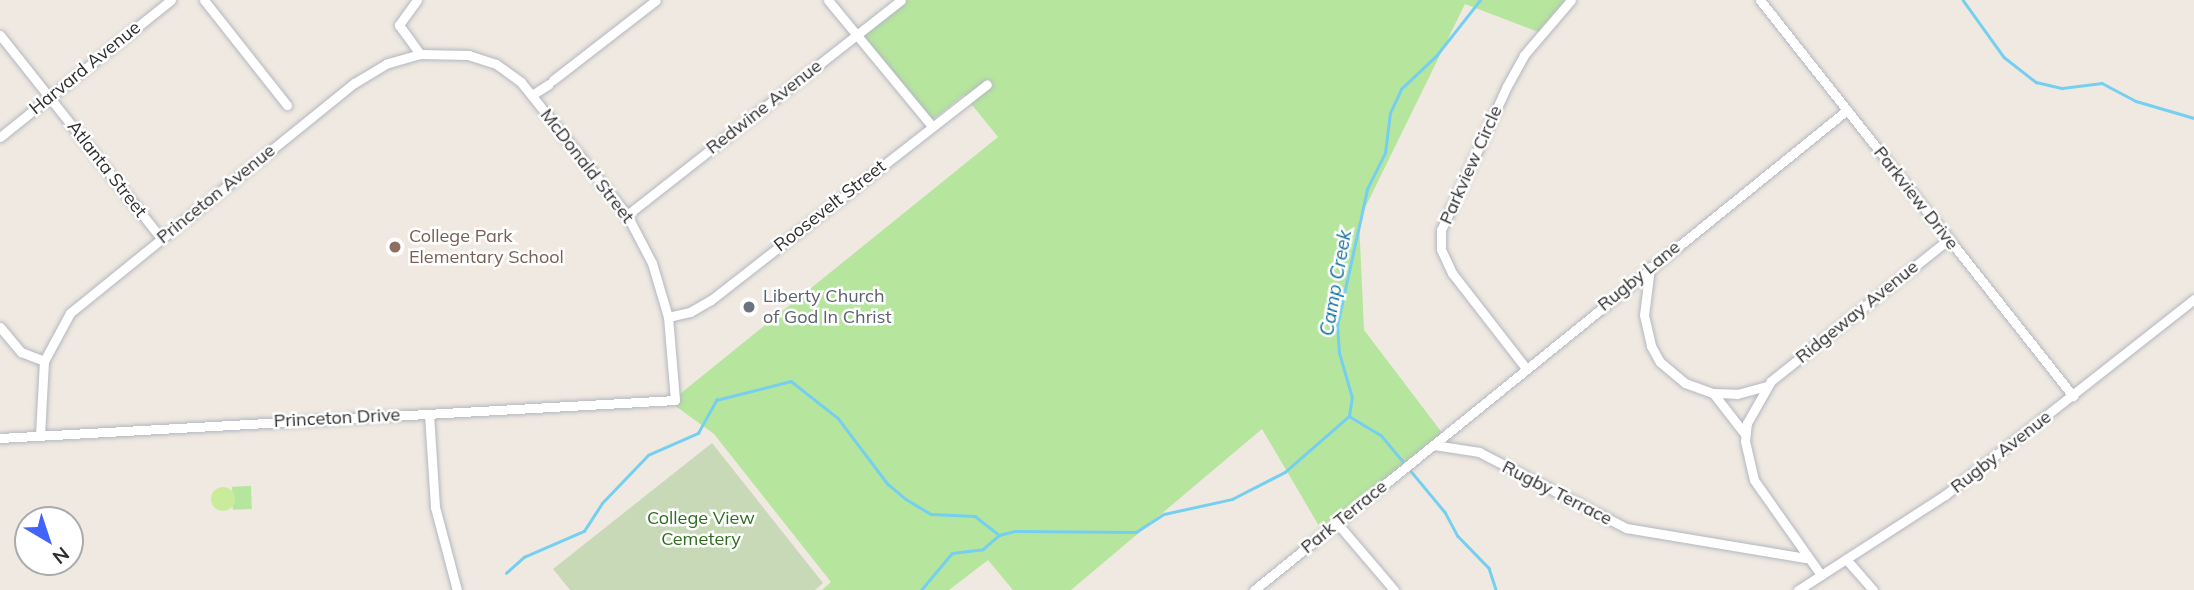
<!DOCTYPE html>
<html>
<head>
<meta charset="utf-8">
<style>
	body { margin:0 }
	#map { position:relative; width:2194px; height:590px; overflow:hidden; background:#efe9e1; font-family:Mulish,sans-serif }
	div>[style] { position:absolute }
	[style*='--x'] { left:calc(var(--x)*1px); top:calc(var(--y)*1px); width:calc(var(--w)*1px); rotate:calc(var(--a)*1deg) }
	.green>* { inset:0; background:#b6e59e; transform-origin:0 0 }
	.cemetery>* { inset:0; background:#c8d9b8 }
	.pitch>* { inset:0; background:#c9ec9a }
	.round { border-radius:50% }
	.stream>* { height:2.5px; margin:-1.25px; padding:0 1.25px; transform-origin:1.25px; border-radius:1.25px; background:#75cff0 }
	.roads { filter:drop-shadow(0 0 2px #b4b7c1) drop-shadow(0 0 2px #b4b7c1) }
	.minor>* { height:9px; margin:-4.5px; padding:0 4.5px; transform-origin:4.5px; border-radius:4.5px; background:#fff }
	.dots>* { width:19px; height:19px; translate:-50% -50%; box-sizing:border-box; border:4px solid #fff; border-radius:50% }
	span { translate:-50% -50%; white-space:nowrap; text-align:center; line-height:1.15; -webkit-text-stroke:5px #fff; paint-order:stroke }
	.street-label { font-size:18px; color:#2e2e2e }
	.education-label { font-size:18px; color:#785e54 }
	.left { translate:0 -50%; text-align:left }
	.worship-label { font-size:18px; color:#5b616d }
	.park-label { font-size:18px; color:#2c6e1b }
	.water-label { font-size:19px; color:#0d6fa3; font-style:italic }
	.north { position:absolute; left:14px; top:506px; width:70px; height:70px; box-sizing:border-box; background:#fff; border:2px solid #ababab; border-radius:50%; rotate:141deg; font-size:19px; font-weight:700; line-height:28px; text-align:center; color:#2e2e2e }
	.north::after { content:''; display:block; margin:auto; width:24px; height:32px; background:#4264fb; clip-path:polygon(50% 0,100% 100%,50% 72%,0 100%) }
</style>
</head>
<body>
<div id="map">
	<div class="green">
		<div style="clip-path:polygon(904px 0,1573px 0,1541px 33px,1465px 4px,1359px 220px,1364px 330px,1446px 438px,1322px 531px,1262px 429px,1071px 590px,1013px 590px,988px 560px,949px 590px,822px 590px,831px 582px,714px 434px,670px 402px,998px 137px,964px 95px,930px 122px,857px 32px)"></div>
		<div style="left:251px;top:486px;width:23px;height:19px;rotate:88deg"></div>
	</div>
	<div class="cemetery">
		<div style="clip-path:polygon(712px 443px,823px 583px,815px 590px,570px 590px,553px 569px)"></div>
	</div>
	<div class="pitch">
		<div class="round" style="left:211px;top:487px;width:24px;height:24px"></div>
	</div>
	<div class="stream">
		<div style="--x:1963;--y:0;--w:70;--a:54.3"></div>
		<div style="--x:2004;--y:57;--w:41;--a:38"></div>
		<div style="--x:2036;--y:82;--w:27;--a:13"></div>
		<div style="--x:2062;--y:88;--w:40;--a:-7.1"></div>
		<div style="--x:2102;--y:83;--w:38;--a:28"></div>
		<div style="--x:2136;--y:101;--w:60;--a:16.3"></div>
		<div style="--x:1349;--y:416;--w:18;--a:-81"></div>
		<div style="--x:1352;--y:398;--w:47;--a:-106.1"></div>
		<div style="--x:1339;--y:353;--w:27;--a:-94"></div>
		<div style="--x:1337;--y:326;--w:140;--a:-77.6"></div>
		<div style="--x:1367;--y:189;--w:40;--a:-63.4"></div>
		<div style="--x:1385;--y:153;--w:40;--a:-82.9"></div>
		<div style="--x:1390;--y:113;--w:26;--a:-65"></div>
		<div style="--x:1401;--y:89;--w:48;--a:-43.3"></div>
		<div style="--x:1436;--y:56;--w:71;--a:-51.8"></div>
		<div style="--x:1349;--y:416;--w:37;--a:31"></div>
		<div style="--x:1381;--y:435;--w:100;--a:50.3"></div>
		<div style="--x:1445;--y:512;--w:27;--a:62"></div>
		<div style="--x:1458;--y:536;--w:45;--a:45.9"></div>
		<div style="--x:1489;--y:568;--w:23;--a:72"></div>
		<div style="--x:506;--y:573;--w:24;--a:-42"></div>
		<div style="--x:524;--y:557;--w:65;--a:-23.4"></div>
		<div style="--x:584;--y:531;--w:33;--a:-57"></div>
		<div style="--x:602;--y:503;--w:66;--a:-46.2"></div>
		<div style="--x:648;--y:455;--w:55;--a:-23.7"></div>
		<div style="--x:698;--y:433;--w:38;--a:-61"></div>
		<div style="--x:716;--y:400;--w:77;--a:-14.2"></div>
		<div style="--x:791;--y:381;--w:60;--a:38.2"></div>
		<div style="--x:838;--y:418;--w:83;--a:52.9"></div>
		<div style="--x:888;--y:484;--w:23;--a:40"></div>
		<div style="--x:906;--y:499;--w:29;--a:31"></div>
		<div style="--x:931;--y:514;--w:44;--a:2.6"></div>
		<div style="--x:975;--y:516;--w:31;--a:38"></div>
		<div style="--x:921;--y:590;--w:48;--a:-50"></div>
		<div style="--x:952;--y:553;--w:31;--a:-7"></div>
		<div style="--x:983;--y:549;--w:21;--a:-41"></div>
		<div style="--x:999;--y:535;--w:16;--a:-14"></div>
		<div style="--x:1015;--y:531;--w:121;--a:0.5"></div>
		<div style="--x:1136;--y:532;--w:33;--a:-33"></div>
		<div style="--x:1164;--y:514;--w:70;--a:-12.4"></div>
		<div style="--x:1232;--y:499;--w:59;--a:-27"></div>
		<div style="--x:1285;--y:472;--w:85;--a:-41.2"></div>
	</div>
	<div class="roads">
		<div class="minor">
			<div style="--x:204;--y:0;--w:134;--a:51.7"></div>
			<div style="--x:417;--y:0;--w:31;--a:126"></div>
			<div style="--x:399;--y:25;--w:36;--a:54"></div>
			<div style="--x:828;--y:0;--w:163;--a:50.5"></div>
			<div style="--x:1760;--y:0;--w:505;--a:51.68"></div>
			<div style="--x:0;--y:35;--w:259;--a:51.6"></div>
			<div style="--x:553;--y:80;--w:130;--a:-37.8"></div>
			<div style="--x:532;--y:95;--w:20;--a:-33"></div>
			<div style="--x:0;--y:137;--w:219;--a:-38.7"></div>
			<div style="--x:627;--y:215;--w:348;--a:-38.1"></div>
			<div style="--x:1650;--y:267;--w:48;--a:97.1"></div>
			<div style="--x:1644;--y:315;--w:32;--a:77"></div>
			<div style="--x:1651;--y:346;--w:18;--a:61"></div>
			<div style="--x:1660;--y:362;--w:33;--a:40"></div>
			<div style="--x:1685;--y:383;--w:30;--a:20"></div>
			<div style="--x:1713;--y:393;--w:24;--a:2"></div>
			<div style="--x:1737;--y:394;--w:31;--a:-15"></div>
			<div style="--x:668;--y:317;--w:23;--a:-13"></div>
			<div style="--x:690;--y:312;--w:24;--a:-30"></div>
			<div style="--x:711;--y:300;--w:350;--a:-38"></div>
			<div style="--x:0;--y:327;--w:33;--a:50"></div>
			<div style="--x:21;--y:352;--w:25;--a:21"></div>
			<div style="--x:1525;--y:367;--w:119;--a:-127.8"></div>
			<div style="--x:1452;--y:273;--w:26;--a:-115"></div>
			<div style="--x:1441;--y:249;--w:19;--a:-90"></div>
			<div style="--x:1441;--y:230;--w:158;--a:-65.4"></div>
			<div style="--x:1507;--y:86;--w:35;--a:-61"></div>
			<div style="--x:1524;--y:55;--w:72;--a:-49.5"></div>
			<div style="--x:1713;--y:393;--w:51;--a:52.2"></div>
			<div style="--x:429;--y:414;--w:93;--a:86.3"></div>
			<div style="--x:435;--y:507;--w:86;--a:75.2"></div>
			<div style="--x:0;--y:438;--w:676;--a:-3.22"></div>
			<div style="--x:675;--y:400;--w:83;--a:-94.8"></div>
			<div style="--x:668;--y:317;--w:56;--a:-106.5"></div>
			<div style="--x:652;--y:263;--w:54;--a:-117.5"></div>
			<div style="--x:627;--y:215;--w:170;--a:-128.6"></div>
			<div style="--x:521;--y:82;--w:31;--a:-144"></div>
			<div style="--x:496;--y:64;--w:28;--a:-162"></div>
			<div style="--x:469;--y:55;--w:49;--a:-178.8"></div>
			<div style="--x:420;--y:54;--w:35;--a:164"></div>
			<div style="--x:386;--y:64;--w:37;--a:149"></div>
			<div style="--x:354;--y:83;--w:365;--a:141"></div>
			<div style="--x:70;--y:313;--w:55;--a:118.4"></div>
			<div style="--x:44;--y:361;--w:74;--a:93.1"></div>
			<div style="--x:1434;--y:445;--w:46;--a:8.8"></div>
			<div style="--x:1479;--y:452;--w:165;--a:27.3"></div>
			<div style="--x:1626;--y:528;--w:182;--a:9.5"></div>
			<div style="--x:1337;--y:523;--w:88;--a:49.6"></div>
			<div style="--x:1846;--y:559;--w:41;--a:48.9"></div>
			<div style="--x:1821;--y:575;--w:116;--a:-125.2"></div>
			<div style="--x:1754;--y:480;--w:40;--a:-103"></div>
			<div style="--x:1745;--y:441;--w:18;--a:-84"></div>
			<div style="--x:1747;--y:423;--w:48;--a:-60.3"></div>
			<div style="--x:1771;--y:381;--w:228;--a:-38.6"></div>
			<div style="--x:1254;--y:590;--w:763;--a:-38.99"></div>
			<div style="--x:1798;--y:590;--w:175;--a:-32.9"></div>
			<div style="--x:1945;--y:495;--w:317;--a:-38.2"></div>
		</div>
	</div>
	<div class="dots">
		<div style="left:395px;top:247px;background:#8d6e63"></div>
		<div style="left:749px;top:307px;background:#6b7280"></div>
	</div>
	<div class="street-label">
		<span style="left:85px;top:68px;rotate:-39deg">Harvard Avenue</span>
		<span style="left:764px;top:107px;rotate:-38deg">Redwine Avenue</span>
		<span style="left:1471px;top:165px;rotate:-66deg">Parkview Circle</span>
		<span style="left:587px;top:166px;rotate:52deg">McDonald Street</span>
		<span style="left:107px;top:169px;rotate:52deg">Atlanta Street</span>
		<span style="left:216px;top:194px;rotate:-39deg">Princeton Avenue</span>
		<span style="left:1916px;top:198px;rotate:52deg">Parkview Drive</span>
		<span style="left:830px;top:206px;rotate:-38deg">Roosevelt Street</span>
		<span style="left:1639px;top:276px;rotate:-39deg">Rugby Lane</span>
		<span style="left:1857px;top:312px;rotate:-39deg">Ridgeway Avenue</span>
		<span style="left:337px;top:418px;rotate:-3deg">Princeton Drive</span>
		<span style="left:2001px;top:452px;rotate:-38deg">Rugby Avenue</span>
		<span style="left:1557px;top:493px;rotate:27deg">Rugby Terrace</span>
		<span style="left:1344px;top:517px;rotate:-39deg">Park Terrace</span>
	</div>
	<div class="education-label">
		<span class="left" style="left:409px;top:247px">College Park<br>Elementary School</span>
	</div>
	<div class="worship-label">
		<span class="left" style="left:763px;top:307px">Liberty Church<br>of God In Christ</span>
	</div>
	<div class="park-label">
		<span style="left:701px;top:529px">College View<br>Cemetery</span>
	</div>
	<div class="water-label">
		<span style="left:1336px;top:283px;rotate:-80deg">Camp Creek</span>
	</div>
	<div class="north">N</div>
</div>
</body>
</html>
